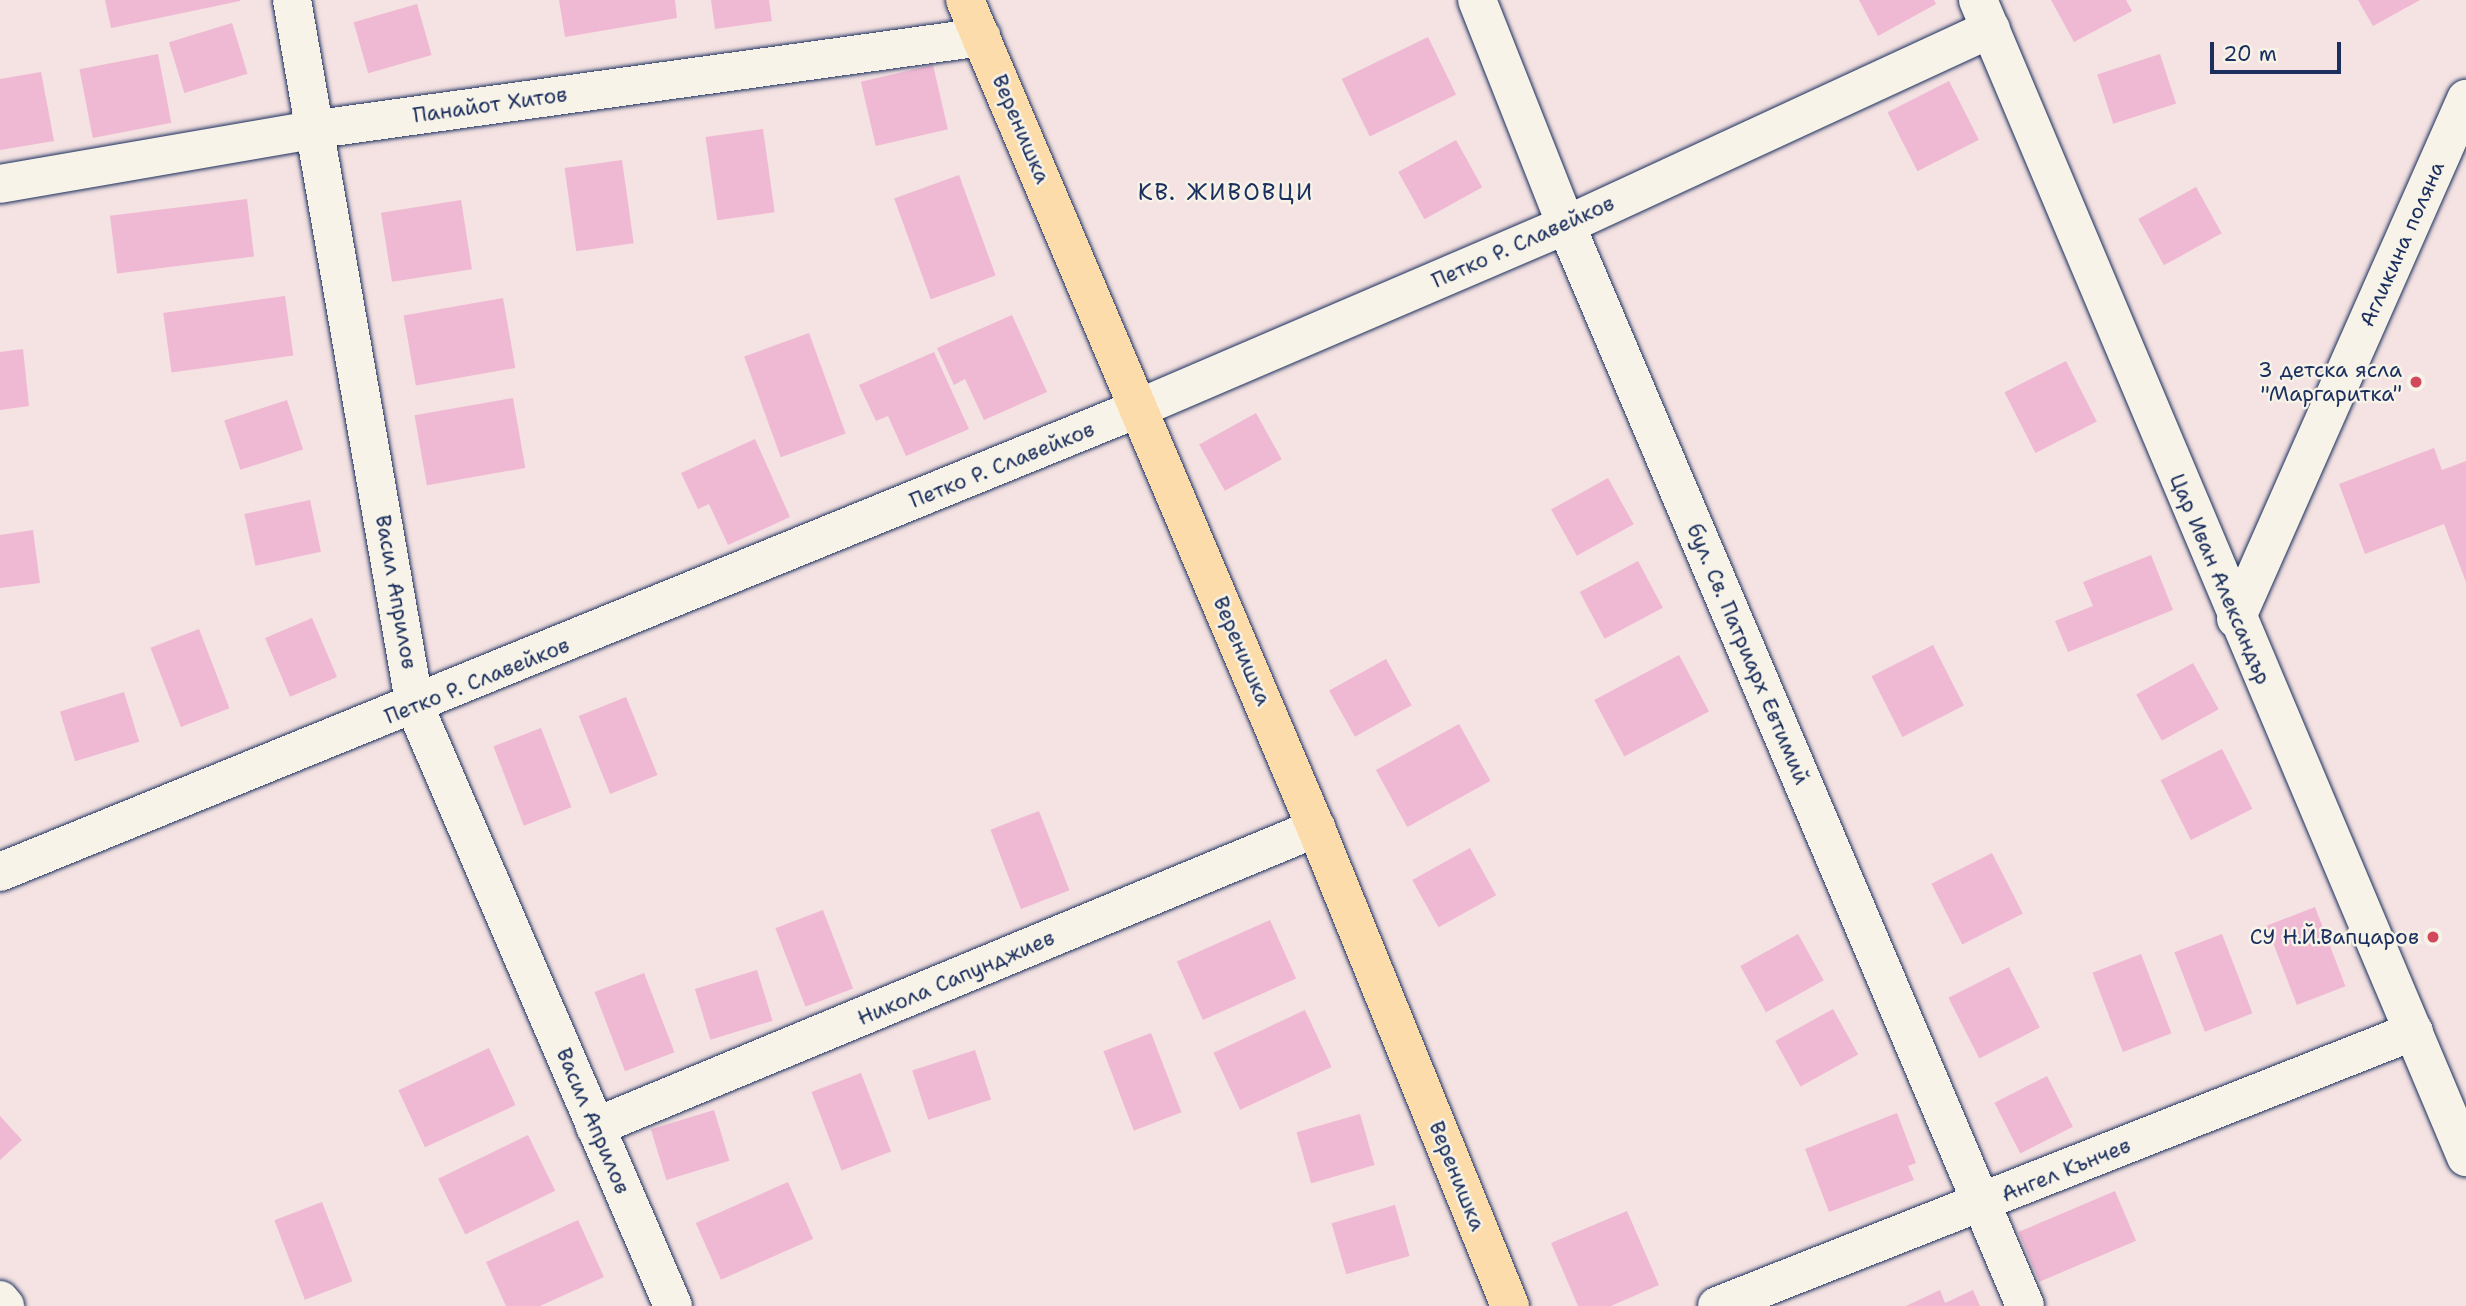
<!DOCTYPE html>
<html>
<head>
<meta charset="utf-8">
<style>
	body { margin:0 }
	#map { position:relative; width:2466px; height:1306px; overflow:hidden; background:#f5e2e2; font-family:"Shantell Sans",sans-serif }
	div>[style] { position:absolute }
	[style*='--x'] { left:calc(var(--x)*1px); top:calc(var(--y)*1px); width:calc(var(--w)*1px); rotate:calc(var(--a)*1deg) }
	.building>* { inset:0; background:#efb9d3; transform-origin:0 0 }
	.roads { filter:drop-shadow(0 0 2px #1b2f5e) drop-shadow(0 0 2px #1b2f5e) }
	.minor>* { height:38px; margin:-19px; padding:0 19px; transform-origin:19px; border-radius:19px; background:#f7f3e8 }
	.major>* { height:38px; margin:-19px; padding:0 19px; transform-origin:19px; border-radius:19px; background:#fddcac }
	.dots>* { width:19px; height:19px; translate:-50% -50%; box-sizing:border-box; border:4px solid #f7f3e8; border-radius:50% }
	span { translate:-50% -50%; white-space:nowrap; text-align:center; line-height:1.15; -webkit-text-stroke:5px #f7f3e8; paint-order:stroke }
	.street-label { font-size:21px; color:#1b2f5e }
	.poi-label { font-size:21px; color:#1b2f5e }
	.right { translate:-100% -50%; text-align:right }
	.neighbourhood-label { font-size:23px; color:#1b2f5e; letter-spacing:2px }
	.scale { position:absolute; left:2210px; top:42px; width:131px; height:32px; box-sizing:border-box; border:4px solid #1b2f5e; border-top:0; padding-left:9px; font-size:21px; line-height:24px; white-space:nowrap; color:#1b2f5e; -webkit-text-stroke:5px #f7f3e8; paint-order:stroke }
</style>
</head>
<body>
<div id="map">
	<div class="building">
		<div style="clip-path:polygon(105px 0,240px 0,240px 1px,111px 28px)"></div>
		<div style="clip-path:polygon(559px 0,675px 0,677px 18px,565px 37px)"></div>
		<div style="clip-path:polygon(711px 0,769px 0,772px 21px,715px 29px)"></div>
		<div style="clip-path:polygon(1859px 0,1934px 0,1936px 4px,1878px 36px)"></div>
		<div style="clip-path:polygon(2051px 0,2126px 0,2132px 11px,2074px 42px)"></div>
		<div style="clip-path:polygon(2358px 0,2420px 0,2373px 26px)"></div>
		<div style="left:417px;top:4px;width:53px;height:66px;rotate:74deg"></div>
		<div style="left:232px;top:23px;width:53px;height:66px;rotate:73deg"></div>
		<div style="left:1428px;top:37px;width:64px;height:96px;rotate:64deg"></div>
		<div style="left:158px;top:54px;width:70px;height:80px;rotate:79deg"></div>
		<div style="left:2160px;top:54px;width:52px;height:66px;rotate:72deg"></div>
		<div style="left:933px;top:65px;width:66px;height:74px;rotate:77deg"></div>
		<div style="clip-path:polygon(41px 72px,54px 141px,0 150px,0 79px)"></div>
		<div style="left:1949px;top:81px;width:66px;height:69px;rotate:63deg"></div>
		<div style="left:763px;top:129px;width:84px;height:58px;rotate:82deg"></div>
		<div style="left:1456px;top:140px;width:54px;height:66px;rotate:61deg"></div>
		<div style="left:622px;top:160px;width:84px;height:58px;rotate:82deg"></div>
		<div style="left:959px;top:175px;width:107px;height:69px;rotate:70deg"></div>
		<div style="left:2196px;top:187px;width:53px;height:66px;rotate:61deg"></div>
		<div style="left:247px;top:199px;width:58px;height:138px;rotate:83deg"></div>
		<div style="left:461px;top:200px;width:70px;height:81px;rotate:81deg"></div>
		<div style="left:285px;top:296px;width:60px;height:123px;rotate:82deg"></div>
		<div style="left:503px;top:298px;width:71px;height:101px;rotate:80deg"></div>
		<div style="clip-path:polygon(1012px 315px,1047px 392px,984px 420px,965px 379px,954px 385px,937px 348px)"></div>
		<div style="left:809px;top:333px;width:107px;height:69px;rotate:70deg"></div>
		<div style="clip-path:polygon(23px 349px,29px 406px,0 410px,0 352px)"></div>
		<div style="clip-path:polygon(934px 352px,969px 429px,906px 456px,888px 416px,876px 421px,859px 385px)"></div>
		<div style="left:2066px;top:361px;width:68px;height:69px;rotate:63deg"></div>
		<div style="left:513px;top:398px;width:71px;height:100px;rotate:80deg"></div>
		<div style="left:287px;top:400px;width:52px;height:66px;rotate:72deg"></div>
		<div style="left:1256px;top:413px;width:53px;height:65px;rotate:61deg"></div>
		<div style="clip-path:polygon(755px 439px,790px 517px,728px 545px,709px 504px,698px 509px,681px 473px)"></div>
		<div style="clip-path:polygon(2434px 448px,2442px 470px,2466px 461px,2466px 582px,2444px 524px,2365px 554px,2339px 484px)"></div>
		<div style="left:1608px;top:478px;width:53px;height:65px;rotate:61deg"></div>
		<div style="left:310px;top:500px;width:53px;height:67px;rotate:78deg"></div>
		<div style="clip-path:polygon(33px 530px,40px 583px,0 588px,0 535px)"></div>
		<div style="clip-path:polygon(2151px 555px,2173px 610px,2068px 652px,2055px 621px,2093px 606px,2083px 582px)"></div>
		<div style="left:1638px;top:561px;width:53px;height:66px;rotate:62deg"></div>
		<div style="left:312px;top:618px;width:64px;height:51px;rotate:67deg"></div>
		<div style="left:199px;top:629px;width:85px;height:52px;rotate:69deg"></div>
		<div style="left:1933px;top:645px;width:68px;height:69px;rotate:63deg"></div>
		<div style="left:1679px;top:655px;width:64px;height:96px;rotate:62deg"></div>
		<div style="left:1386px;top:659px;width:53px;height:65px;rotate:61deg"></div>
		<div style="left:2193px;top:663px;width:53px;height:65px;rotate:61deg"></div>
		<div style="left:124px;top:692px;width:52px;height:67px;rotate:73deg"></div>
		<div style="left:626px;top:697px;width:84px;height:51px;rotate:68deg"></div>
		<div style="left:1459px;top:724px;width:65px;height:95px;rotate:61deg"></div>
		<div style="left:541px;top:728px;width:85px;height:51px;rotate:69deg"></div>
		<div style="left:2222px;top:749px;width:67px;height:69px;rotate:63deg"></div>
		<div style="left:1039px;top:811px;width:85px;height:52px;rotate:69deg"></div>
		<div style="left:1470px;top:848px;width:54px;height:66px;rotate:61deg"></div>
		<div style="left:1992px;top:853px;width:68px;height:68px;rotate:63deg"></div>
		<div style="left:2315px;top:907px;width:85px;height:52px;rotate:69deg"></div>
		<div style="left:823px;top:910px;width:84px;height:51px;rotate:69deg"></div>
		<div style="left:1270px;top:920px;width:64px;height:102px;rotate:66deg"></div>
		<div style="left:1798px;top:934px;width:53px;height:66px;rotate:61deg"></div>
		<div style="left:2222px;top:934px;width:85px;height:51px;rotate:69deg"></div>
		<div style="left:2141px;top:954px;width:85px;height:52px;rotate:69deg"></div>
		<div style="left:2009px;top:967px;width:68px;height:68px;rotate:63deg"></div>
		<div style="left:757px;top:970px;width:53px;height:65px;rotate:73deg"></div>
		<div style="left:644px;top:973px;width:85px;height:53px;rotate:69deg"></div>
		<div style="left:1833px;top:1009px;width:52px;height:66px;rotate:61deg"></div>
		<div style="left:1305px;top:1010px;width:63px;height:101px;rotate:65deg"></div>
		<div style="left:1151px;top:1033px;width:85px;height:51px;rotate:69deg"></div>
		<div style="left:489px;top:1048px;width:63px;height:100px;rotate:65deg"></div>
		<div style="left:975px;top:1050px;width:52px;height:66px;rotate:72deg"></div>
		<div style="left:861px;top:1073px;width:84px;height:53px;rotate:69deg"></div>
		<div style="left:2047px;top:1076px;width:57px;height:59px;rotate:63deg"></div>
		<div style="left:714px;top:1110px;width:53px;height:66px;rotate:73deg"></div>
		<div style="clip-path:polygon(1897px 1113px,1916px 1163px,1908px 1166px,1914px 1180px,1829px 1212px,1805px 1149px)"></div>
		<div style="left:1360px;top:1114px;width:53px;height:66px;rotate:74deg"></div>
		<div style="clip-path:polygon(0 1116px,22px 1140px,0 1160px)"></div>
		<div style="left:528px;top:1135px;width:62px;height:100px;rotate:64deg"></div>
		<div style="left:788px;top:1182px;width:62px;height:101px;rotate:66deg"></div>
		<div style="left:2115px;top:1191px;width:54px;height:105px;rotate:67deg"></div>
		<div style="left:322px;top:1202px;width:85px;height:51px;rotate:69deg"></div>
		<div style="left:1395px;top:1205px;width:53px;height:66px;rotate:74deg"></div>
		<div style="clip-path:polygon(1627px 1211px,1659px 1285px,1611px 1306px,1578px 1306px,1551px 1243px)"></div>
		<div style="clip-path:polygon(578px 1220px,604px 1277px,540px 1306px,506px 1306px,486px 1262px)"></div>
		<div style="clip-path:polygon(1940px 1290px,1945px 1303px,1973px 1290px,1980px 1306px,1906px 1306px)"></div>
	</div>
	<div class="roads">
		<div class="minor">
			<div style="--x:292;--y:0;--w:718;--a:80.13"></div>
			<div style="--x:415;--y:707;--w:652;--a:66.7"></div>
			<div style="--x:1477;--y:0;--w:242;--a:68.4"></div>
			<div style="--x:1566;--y:225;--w:1174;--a:66.99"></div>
			<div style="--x:1978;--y:0;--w:1256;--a:67.13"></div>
			<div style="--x:0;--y:184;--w:323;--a:-9.8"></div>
			<div style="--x:318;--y:129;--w:670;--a:-7.89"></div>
			<div style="--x:2236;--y:619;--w:569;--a:-66.14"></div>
			<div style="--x:0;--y:872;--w:1230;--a:-22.16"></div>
			<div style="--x:1139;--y:408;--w:465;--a:-23.2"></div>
			<div style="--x:1566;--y:225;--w:468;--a:-24.8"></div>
			<div style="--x:595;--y:1127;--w:781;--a:-22.52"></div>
			<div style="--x:0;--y:1300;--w:8;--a:50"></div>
			<div style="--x:1717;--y:1306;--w:749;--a:-21.53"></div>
		</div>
		<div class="major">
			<div style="--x:965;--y:0;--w:899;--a:67.03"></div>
			<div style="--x:1316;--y:828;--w:516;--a:67.91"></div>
		</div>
	</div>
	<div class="dots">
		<div style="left:2416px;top:382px;background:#d1495b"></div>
		<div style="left:2433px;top:937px;background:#d1495b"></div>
	</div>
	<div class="street-label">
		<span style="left:490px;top:105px;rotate:-8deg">Панайот Хитов</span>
		<span style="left:1021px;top:129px;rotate:67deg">Веренишка</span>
		<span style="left:1523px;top:242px;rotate:-24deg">Петко Р. Славейков</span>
		<span style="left:2402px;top:244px;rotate:-66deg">Агликина поляна</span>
		<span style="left:1002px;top:465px;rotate:-22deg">Петко Р. Славейков</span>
		<span style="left:2220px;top:579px;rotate:67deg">Цар Иван Александър</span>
		<span style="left:396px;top:592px;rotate:80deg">Васил Априлов</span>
		<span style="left:1242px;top:651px;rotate:67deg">Веренишка</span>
		<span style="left:1748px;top:654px;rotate:67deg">бул. Св. Патриарх Евтимий</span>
		<span style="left:477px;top:681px;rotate:-22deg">Петко Р. Славейков</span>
		<span style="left:956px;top:978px;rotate:-23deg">Никола Сапунджиев</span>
		<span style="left:593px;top:1121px;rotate:67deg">Васил Априлов</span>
		<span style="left:2066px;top:1170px;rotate:-22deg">Ангел Кънчев</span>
		<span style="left:1457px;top:1176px;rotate:68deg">Веренишка</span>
	</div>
	<div class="poi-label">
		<span class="right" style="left:2402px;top:382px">3 детска ясла<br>"Маргаритка"</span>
		<span class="right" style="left:2419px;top:937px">СУ Н.Й.Вапцаров</span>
	</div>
	<div class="neighbourhood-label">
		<span style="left:1226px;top:192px">КВ. ЖИВОВЦИ</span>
	</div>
	<div class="scale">20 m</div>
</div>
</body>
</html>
